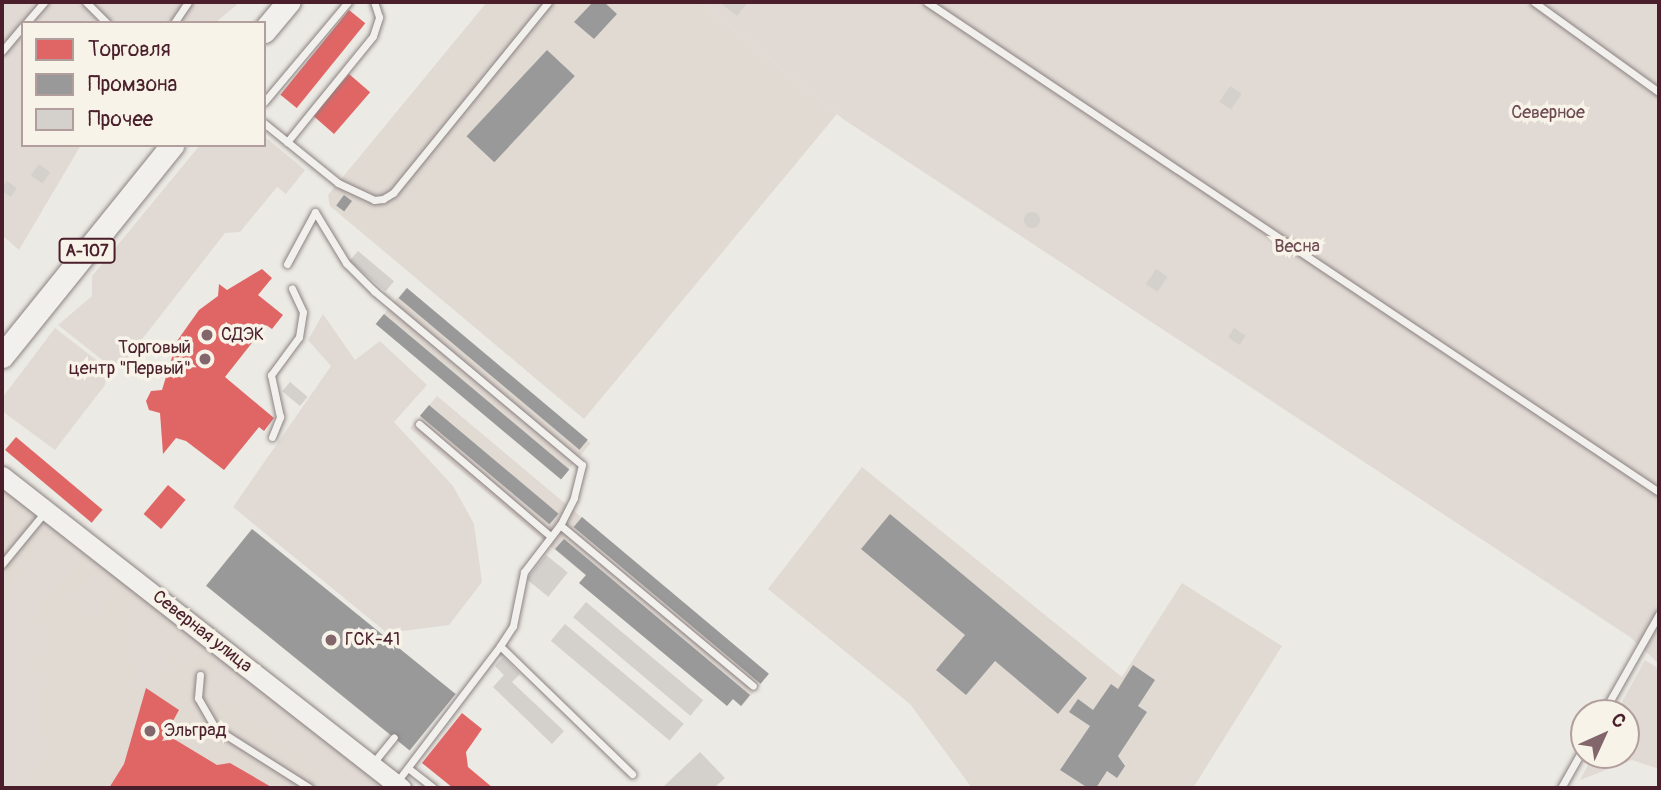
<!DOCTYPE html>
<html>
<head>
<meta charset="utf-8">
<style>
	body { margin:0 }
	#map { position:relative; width:1661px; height:790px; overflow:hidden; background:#eceae4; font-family:Pangolin,sans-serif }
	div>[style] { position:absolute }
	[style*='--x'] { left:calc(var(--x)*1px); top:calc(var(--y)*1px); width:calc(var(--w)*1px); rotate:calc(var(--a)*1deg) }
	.built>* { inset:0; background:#e1dad3; transform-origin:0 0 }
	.green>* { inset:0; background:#e1dad4 }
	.shops>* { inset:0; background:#e06666; transform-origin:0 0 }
	.industry>* { inset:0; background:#999; transform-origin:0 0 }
	.building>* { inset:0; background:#d4d0cc; transform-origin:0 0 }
	.round { border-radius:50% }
	.roads { filter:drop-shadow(0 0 2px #8b8282) drop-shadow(0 0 2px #8b8282) }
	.service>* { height:7px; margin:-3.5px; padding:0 3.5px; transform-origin:3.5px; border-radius:3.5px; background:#f1f0ec }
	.secondary>* { height:19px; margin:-9.5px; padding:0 9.5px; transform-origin:9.5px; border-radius:9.5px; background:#f1f0ec }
	.trunk>* { height:23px; margin:-11.5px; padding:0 11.5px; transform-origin:11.5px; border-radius:11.5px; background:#f1f0ec }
	.dots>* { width:19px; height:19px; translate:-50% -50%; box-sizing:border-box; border:4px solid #f7f3e8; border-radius:50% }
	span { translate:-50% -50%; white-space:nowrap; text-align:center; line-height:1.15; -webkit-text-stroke:7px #f7f3e8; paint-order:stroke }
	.shield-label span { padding:2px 5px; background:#f7f3e8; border:2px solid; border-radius:5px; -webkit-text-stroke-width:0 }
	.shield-label { font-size:16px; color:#4a1f2b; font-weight:700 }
	.park-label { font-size:18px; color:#6e4a52 }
	.poi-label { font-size:18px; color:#4a1f2b }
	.left { translate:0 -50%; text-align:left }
	.right { translate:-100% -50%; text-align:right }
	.street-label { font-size:18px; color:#4a1f2b }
	.frame { position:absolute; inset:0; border:4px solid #4a1f2b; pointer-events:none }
	.legend { position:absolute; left:21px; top:21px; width:245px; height:126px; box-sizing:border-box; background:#f7f3e8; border:2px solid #b29e9c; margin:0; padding:9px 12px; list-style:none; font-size:21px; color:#4a1f2b }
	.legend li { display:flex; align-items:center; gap:14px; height:35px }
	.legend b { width:35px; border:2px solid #b29e9c }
	.north { position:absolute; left:1570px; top:699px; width:70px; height:70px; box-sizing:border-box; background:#f7f3e8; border:2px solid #b29e9c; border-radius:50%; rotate:45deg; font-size:19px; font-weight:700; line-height:28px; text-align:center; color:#4a1f2b }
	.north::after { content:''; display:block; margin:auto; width:24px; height:32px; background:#83666c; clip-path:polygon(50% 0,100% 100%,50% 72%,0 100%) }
</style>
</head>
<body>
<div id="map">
	<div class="built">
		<div style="clip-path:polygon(487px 2px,700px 2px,837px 114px,584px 419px,330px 206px,328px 195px)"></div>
		<div style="left:406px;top:288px;width:241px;height:46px;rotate:40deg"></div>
		<div style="left:437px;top:396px;width:433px;height:42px;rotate:40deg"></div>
		<div style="clip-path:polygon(862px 467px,1122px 677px,1182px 583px,1282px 646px,1193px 788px,972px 788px,910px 704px,768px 589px)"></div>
		<div style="clip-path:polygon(2px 476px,401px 788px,2px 788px)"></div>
	</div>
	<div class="green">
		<div style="clip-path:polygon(2px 2px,240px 2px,215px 23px,23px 23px,23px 145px,81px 145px,19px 250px,2px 235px)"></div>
		<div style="clip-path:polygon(700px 2px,1659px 2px,1659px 664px,1630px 637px,843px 119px)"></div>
		<div style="clip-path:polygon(264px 136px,305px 170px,286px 194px,277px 187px,240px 232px,225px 233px,125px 361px,110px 366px,58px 325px,92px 296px,92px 276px,200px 145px,264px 145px)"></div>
		<div style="clip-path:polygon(323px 314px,355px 360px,380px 341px,427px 385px,394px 422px,453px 486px,474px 524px,482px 582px,449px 625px,387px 633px,233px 507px,331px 366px,308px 340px)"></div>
		<div style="clip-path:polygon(55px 328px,108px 369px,105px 385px,55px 450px,2px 411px,2px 398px)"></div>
		<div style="clip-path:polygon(70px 541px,81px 552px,71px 573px,47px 595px,33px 619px,37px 654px,32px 655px,44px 753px,23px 788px,2px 788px,2px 602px,26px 565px,48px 542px)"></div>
		<div style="clip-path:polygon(100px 567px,113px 576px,101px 618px,72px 596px)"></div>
		<div style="clip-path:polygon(149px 602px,191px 629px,196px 654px,189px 667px,170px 654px,154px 683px,135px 683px,126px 611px)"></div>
		<div style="clip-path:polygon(1645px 660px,1659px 669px,1659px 769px,1632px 760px,1580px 780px,1593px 755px,1626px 755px,1626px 713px,1616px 713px)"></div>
		<div style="clip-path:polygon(220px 663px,378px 784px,378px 788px,343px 788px,208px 680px)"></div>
	</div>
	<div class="shops">
		<div style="left:349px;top:10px;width:21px;height:109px;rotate:39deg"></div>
		<div style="left:349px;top:74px;width:28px;height:55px;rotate:41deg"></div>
		<div style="clip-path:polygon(262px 269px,272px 278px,258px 295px,283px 315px,272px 329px,266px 325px,225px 377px,274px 418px,264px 431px,259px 427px,224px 470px,186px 441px,176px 438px,163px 454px,160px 413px,149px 410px,146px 401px,151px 391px,162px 390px,177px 341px,199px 310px,218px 296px,219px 284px,227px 290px)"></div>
		<div style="left:16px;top:437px;width:113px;height:17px;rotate:40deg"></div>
		<div style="left:168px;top:485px;width:23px;height:38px;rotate:40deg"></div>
		<div style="clip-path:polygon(146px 688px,179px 710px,162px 741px,174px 739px,217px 765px,230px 763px,273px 788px,109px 788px,124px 764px)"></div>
		<div style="clip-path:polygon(462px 713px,482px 729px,466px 752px,468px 767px,493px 788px,453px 788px,422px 763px)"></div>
	</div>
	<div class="industry">
		<div style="clip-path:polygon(593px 2px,604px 2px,617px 14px,594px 39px,574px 22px)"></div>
		<div style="left:547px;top:50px;width:38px;height:118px;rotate:43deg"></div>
		<div style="left:344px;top:195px;width:10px;height:13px;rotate:37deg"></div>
		<div style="left:407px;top:288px;width:236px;height:13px;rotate:40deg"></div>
		<div style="left:384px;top:314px;width:242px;height:13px;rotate:40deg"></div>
		<div style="left:429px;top:405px;width:169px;height:14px;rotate:40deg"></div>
		<div style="clip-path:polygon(890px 514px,1087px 678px,1058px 714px,995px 661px,966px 695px,936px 670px,965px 635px,861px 549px)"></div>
		<div style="left:582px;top:517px;width:244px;height:13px;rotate:40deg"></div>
		<div style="left:252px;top:529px;width:262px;height:73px;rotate:39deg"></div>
		<div style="clip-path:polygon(564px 539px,750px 695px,741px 706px,733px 699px,727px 706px,579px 583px,586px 575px,555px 549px)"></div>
		<div style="clip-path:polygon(1133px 665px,1155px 680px,1138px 706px,1147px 712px,1118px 756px,1125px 766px,1117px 778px,1107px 771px,1096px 788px,1088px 788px,1060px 770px,1090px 726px,1069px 712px,1078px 699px,1093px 710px,1111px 684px,1118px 689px)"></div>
	</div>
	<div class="building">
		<div style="clip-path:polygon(726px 2px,748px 2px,737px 16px,723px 5px)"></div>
		<div style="left:1230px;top:86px;width:14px;height:19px;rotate:34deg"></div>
		<div style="left:39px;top:164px;width:14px;height:14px;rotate:36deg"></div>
		<div style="left:7px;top:181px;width:12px;height:11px;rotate:35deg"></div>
		<div class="round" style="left:1024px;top:212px;width:16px;height:16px"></div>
		<div style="left:358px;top:251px;width:47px;height:13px;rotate:40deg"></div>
		<div style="left:1156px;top:269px;width:14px;height:18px;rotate:34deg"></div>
		<div style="left:1234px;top:328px;width:14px;height:11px;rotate:34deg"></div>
		<div style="left:290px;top:382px;width:23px;height:12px;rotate:40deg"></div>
		<div style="left:546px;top:555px;width:28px;height:31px;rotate:39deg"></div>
		<div style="left:586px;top:602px;width:153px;height:20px;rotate:40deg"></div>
		<div style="left:565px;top:624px;width:155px;height:22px;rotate:40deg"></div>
		<div style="clip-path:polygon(503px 657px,520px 674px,512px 682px,564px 731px,552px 744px,493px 687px,504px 675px,495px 666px)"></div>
		<div style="clip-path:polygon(700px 752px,725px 778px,714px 788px,662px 788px)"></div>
	</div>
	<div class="roads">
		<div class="service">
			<div style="--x:86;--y:2;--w:30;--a:45"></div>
			<div style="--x:927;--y:2;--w:881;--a:33.8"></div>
			<div style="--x:1534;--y:2;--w:154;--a:35.8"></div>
			<div style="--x:26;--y:23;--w:28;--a:-49"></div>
			<div style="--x:174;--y:23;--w:25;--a:-56"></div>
			<div style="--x:2;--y:51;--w:33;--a:-50"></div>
			<div style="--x:264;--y:102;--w:131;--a:-50"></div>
			<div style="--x:264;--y:123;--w:95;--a:39"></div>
			<div style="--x:338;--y:183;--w:40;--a:25"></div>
			<div style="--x:374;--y:200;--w:9;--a:-6"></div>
			<div style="--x:383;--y:199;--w:12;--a:-31"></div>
			<div style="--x:393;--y:193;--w:246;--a:-50.9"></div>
			<div style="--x:287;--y:142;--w:136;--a:-50.9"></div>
			<div style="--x:373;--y:36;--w:20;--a:-72"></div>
			<div style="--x:379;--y:17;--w:16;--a:-108"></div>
			<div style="--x:287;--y:264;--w:59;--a:-61.7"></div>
			<div style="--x:315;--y:212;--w:60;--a:58.7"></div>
			<div style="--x:346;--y:263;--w:40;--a:45"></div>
			<div style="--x:374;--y:291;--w:271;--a:39.9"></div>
			<div style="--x:582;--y:465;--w:34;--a:104"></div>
			<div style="--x:574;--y:498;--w:30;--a:117"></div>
			<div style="--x:419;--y:424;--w:172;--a:40.5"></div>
			<div style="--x:272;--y:437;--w:22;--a:-68"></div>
			<div style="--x:280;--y:417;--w:43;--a:-102.1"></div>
			<div style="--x:271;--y:375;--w:47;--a:-53.6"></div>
			<div style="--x:299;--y:337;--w:25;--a:-81"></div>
			<div style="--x:303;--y:312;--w:26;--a:-115"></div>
			<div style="--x:2;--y:564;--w:66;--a:-50.5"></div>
			<div style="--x:500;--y:646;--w:24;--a:-57"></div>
			<div style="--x:513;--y:626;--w:55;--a:-78.5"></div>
			<div style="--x:524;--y:572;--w:59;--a:-52.5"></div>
			<div style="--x:560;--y:525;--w:251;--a:39.8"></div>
			<div style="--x:200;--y:675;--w:23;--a:95"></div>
			<div style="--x:198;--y:698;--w:34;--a:60"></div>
			<div style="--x:215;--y:728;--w:112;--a:32.3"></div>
			<div style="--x:1603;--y:713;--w:114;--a:-60.5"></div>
			<div style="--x:373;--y:763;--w:33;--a:-51"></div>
			<div style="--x:408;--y:768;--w:33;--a:38"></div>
			<div style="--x:396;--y:783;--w:172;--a:-52.8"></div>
			<div style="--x:500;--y:646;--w:184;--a:44.1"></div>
			<div style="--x:1561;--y:788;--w:47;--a:-60.7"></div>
		</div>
		<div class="secondary">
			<div style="--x:2;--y:476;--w:507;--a:38.02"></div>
		</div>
		<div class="trunk">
			<div style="--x:264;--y:31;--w:38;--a:-50"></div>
			<div style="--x:2;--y:356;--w:271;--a:-51.1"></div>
		</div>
	</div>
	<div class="dots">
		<div style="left:207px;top:335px;background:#83666c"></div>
		<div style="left:205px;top:359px;background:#83666c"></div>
		<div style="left:331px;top:640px;background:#83666c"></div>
		<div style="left:150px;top:731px;background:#83666c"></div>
	</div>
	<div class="shield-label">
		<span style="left:87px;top:251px">А-107</span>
	</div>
	<div class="park-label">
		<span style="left:1548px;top:113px">Северное</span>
		<span style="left:1297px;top:247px">Весна</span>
	</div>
	<div class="poi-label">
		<span class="left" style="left:221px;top:335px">СДЭК</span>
		<span class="right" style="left:191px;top:359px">Торговый<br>центр "Первый"</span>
		<span class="left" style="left:345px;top:640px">ГСК-41</span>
		<span class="left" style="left:164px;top:731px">Эльград</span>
	</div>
	<div class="street-label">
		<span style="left:202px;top:632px;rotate:38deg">Северная улица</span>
	</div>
	<div class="frame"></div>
	<ul class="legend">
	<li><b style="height:19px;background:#e06666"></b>Торговля</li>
	<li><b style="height:19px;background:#999"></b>Промзона</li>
	<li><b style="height:19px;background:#d4d0cc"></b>Прочее</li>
	</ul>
	<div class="north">С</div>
</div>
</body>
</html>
